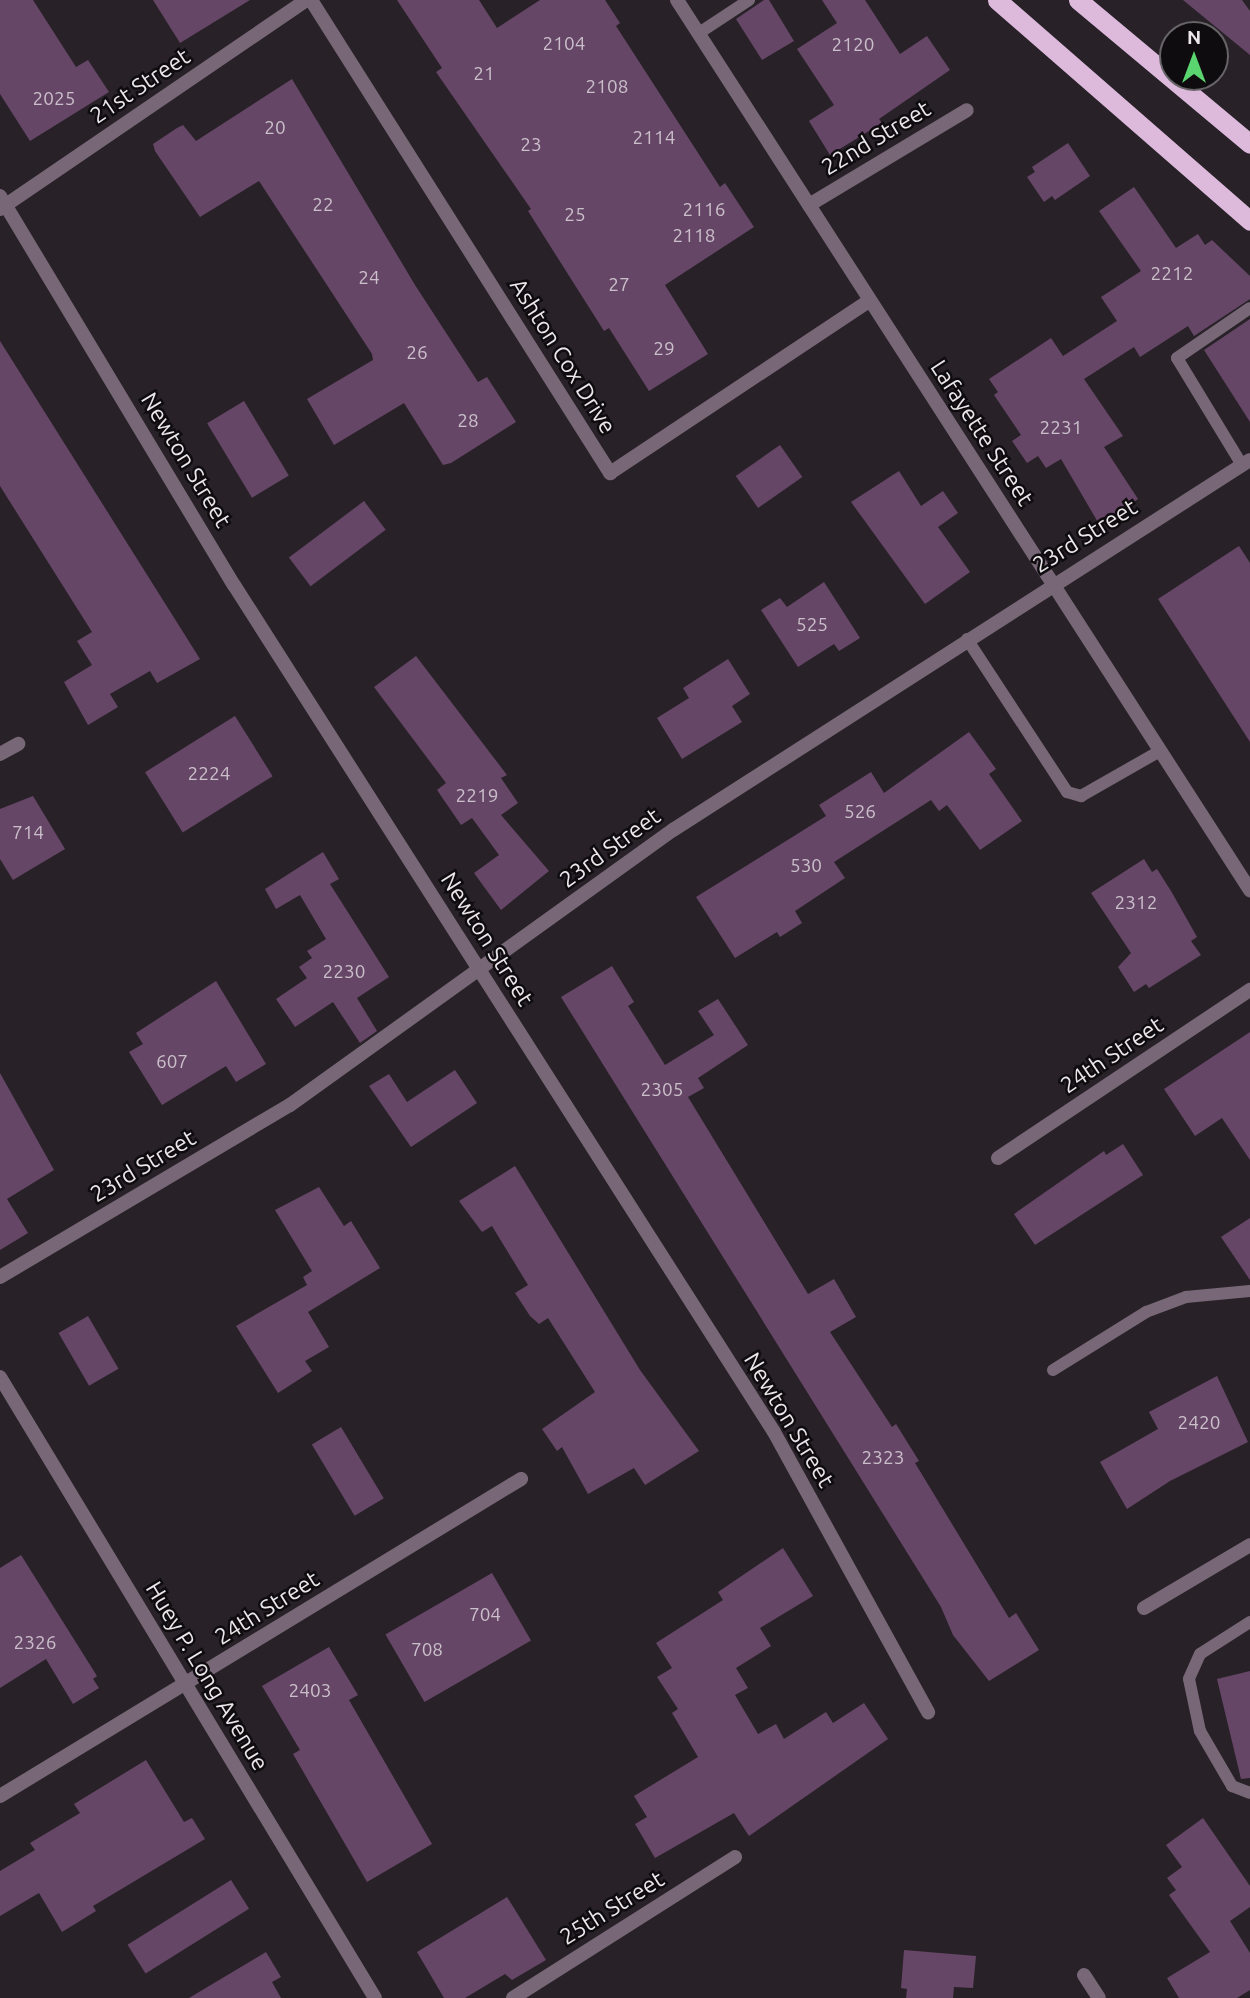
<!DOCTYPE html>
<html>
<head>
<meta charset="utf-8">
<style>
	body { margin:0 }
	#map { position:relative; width:1250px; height:1998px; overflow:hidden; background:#282228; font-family:Ubuntu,sans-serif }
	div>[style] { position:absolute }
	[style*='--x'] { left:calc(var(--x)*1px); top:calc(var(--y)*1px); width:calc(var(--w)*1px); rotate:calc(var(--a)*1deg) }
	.building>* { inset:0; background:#664666; transform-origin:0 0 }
	.service>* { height:12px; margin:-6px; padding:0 6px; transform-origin:6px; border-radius:6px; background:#786877 }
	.minor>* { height:14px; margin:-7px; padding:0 7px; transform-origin:7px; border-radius:7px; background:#786877 }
	.tertiary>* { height:14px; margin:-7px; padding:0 7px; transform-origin:7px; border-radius:7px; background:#786877 }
	.trunk>* { height:19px; margin:-9.5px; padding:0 9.5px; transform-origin:9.5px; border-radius:9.5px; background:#ddbadc }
	span { translate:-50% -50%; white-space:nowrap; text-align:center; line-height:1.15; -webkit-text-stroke:5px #0f0c0f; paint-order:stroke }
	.number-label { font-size:19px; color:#cabfca }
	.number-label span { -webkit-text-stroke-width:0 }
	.street-label { font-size:23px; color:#ebe7eb }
	.north { position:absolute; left:1159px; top:21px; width:70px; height:70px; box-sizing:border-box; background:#0f0c0f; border:2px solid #676467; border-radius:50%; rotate:0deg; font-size:19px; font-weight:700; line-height:28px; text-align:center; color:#ebe7eb }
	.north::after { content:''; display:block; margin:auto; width:24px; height:32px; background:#5ad56f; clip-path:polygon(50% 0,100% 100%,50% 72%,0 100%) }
</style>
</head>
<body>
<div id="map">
	<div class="building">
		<div style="clip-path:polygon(0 0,33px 0,76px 67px,88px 60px,109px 92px,30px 141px,0 94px)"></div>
		<div style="clip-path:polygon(153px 0,250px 0,180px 43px)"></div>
		<div style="clip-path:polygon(397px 0,479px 0,497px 28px,540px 0,605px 0,620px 23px,616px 26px,720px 187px,725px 183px,754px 227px,665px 285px,708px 354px,649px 391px,609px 328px,604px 331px,528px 211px,531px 209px,436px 72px,442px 68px)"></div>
		<div style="clip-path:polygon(764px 0,769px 0,794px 41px,762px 60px,736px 19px)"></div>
		<div style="clip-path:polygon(822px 0,865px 0,900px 54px,927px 36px,950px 70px,879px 119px,882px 123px,830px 155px,809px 121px,834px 105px,797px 49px,837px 23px)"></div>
		<div style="clip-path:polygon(1183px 0,1242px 0,1250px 11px,1250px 55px)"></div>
		<div style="clip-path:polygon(292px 79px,415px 285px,478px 382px,487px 377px,516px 422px,451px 463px,443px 465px,404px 403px,334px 445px,307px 399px,373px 360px,372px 354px,259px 181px,200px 217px,155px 151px,153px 144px,177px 128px,183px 125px,196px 141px)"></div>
		<div style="clip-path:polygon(1068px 143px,1090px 176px,1055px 200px,1052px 196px,1044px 202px,1027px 177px,1035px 172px,1032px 167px)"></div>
		<div style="clip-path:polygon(1134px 187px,1176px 248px,1198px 234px,1205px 245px,1212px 240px,1250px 276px,1250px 299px,1194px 336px,1188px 326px,1140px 357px,1134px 347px,1084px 379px,1123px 436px,1104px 447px,1138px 499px,1099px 524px,1061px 459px,1046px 468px,1038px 456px,1027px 463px,1012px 441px,1021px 435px,994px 395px,998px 392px,989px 379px,1051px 338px,1063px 356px,1117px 321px,1101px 297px,1141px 271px,1099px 211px)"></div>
		<div style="clip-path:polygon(1250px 319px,1250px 422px,1204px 350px)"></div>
		<div style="clip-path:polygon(0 341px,200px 659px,157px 683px,150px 671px,110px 694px,118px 707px,88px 725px,64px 682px,92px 665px,77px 641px,92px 632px,0 486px)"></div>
		<div style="left:244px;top:401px;width:87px;height:43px;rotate:59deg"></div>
		<div style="left:780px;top:445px;width:39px;height:54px;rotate:55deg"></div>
		<div style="clip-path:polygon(899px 471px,921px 506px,943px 491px,958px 513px,938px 527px,970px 572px,925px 604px,851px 502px)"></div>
		<div style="left:364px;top:501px;width:36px;height:94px;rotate:53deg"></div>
		<div style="clip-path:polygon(1239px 546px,1250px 563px,1250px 742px,1158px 599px)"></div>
		<div style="clip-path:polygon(824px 582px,860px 638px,839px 651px,834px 644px,798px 667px,761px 610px,780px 598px,787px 607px)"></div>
		<div style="clip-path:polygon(416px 656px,507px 775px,501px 778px,518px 803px,501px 815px,549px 871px,501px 910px,474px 873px,499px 855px,472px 818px,461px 825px,437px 790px,446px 783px,374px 687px)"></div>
		<div style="clip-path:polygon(728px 659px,750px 694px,732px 706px,742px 722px,682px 759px,657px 718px,689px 698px,683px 688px)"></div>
		<div style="left:235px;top:716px;width:71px;height:106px;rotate:58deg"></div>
		<div style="clip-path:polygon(969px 732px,996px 769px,989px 774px,1022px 821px,980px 850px,947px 805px,939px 811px,931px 800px,834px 862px,845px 878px,795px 911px,802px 923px,780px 937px,777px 932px,735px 958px,696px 897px,826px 816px,819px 805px,871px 772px,884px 793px)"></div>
		<div style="clip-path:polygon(33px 796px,65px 849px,13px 880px,0 859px,0 809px)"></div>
		<div style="clip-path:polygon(323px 852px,339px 879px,330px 884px,389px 977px,357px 998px,377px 1031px,360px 1043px,333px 1002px,295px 1027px,276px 999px,307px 978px,299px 967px,312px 958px,307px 951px,326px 939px,300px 895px,276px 909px,265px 889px)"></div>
		<div style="clip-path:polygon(1144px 859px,1152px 872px,1157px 869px,1171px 891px,1197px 937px,1191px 941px,1201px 955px,1149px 988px,1146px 984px,1134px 992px,1118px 967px,1131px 953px,1091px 893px)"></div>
		<div style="clip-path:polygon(612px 966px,634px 1002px,628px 1006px,665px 1065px,714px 1035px,698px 1011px,718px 999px,748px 1045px,698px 1078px,704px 1088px,688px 1097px,808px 1294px,834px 1279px,856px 1317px,830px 1332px,892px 1427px,896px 1424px,919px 1461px,915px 1463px,1009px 1618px,1016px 1613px,1039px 1650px,989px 1681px,953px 1635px,941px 1607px,561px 997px)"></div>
		<div style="clip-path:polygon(216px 981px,266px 1064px,236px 1082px,226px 1066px,162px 1105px,129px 1052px,143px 1044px,136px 1033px)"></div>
		<div style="clip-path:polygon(1250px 1032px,1250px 1160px,1222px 1118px,1195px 1136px,1164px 1089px)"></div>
		<div style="clip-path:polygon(455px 1070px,477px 1103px,411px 1147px,369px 1086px,389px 1074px,407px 1102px)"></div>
		<div style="clip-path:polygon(0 1073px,54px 1170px,7px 1199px,28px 1233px,0 1250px)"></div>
		<div style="clip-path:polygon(1123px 1144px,1143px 1175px,1035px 1245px,1014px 1214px,1104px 1151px,1106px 1155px)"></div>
		<div style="clip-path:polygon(515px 1166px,640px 1370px,699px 1451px,645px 1485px,634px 1468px,588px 1494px,562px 1447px,557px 1451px,542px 1429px,595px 1392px,548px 1318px,539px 1324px,530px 1316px,515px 1293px,528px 1285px,492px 1226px,482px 1232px,459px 1201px)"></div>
		<div style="clip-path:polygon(319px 1187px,344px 1226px,351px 1221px,380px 1268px,308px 1312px,329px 1347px,305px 1361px,312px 1371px,278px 1393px,236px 1326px,307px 1285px,303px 1277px,312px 1271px,275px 1210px)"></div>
		<div style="clip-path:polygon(1250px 1218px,1250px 1280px,1221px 1237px)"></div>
		<div style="left:88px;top:1316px;width:61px;height:34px;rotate:60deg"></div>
		<div style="clip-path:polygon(1217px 1376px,1248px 1442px,1170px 1481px,1127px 1509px,1100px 1462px,1158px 1429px,1149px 1412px)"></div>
		<div style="left:341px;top:1427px;width:83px;height:34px;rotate:59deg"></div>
		<div style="clip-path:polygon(783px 1548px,813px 1596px,760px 1628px,771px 1646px,736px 1668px,748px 1688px,735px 1695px,758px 1734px,776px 1724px,784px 1739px,826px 1712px,833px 1723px,864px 1703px,888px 1739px,749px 1836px,734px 1813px,655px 1858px,635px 1824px,647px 1817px,634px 1796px,698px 1757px,672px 1713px,678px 1709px,657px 1677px,672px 1668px,656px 1643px,723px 1600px,718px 1592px)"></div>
		<div style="clip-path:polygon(21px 1555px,97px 1676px,93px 1679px,99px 1688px,73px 1704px,46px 1659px,0 1688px,0 1568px)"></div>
		<div style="left:492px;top:1573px;width:78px;height:123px;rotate:60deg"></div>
		<div style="clip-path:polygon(329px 1647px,358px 1695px,349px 1700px,432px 1844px,367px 1882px,293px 1754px,300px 1750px,262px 1686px)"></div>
		<div style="clip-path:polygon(1250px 1671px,1250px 1778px,1241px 1779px,1217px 1679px)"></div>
		<div style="clip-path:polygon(146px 1760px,184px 1822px,192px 1818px,205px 1839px,93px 1906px,96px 1911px,62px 1932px,39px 1893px,0 1916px,0 1871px,35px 1850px,30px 1843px,80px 1813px,74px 1804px)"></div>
		<div style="clip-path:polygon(1203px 1818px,1250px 1886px,1250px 1907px,1230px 1921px,1250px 1953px,1250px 1990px,1237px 1998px,1179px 1998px,1167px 1978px,1210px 1952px,1169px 1895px,1176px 1890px,1167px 1878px,1182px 1867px,1166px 1845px)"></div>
		<div style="left:231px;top:1880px;width:34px;height:122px;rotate:58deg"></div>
		<div style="clip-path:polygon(507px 1897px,546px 1960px,512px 1980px,505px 1974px,465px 1998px,444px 1998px,417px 1952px)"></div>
		<div style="clip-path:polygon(904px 1950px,976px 1956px,973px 1988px,954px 1987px,953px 1998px,906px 1998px,907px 1989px,901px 1988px)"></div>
		<div style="clip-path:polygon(266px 1952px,281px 1977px,272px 1982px,281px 1998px,189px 1998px)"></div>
	</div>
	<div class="service">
		<div style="--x:699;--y:33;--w:60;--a:-33.4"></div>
		<div style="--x:1242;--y:465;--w:125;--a:-121.3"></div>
		<div style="--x:1177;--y:358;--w:88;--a:-34.4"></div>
		<div style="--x:967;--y:639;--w:183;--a:56.8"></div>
		<div style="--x:1067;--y:792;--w:15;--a:16"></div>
		<div style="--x:1081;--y:796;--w:91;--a:-29.7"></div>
		<div style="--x:1053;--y:1370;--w:110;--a:-31.9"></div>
		<div style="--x:1146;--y:1312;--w:43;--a:-20.6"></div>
		<div style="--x:1186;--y:1297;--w:64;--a:-5.4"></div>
		<div style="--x:1250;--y:1622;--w:59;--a:147.4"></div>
		<div style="--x:1200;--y:1654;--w:27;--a:114"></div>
		<div style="--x:1189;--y:1679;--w:53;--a:78.1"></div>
		<div style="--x:1200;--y:1731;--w:64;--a:59.8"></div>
		<div style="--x:1232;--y:1786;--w:19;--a:21"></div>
	</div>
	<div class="minor">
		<div style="--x:311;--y:0;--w:560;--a:57.7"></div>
		<div style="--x:610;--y:473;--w:311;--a:-33.6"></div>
		<div style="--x:677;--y:0;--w:1059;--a:57.23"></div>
		<div style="--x:0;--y:196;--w:454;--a:59"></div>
		<div style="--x:234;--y:585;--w:1004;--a:57.48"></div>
		<div style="--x:774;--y:1432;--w:320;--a:61.2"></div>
		<div style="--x:809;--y:205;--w:184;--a:-31"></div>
		<div style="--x:0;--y:209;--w:371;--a:-34.3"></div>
		<div style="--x:0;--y:754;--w:21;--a:-29"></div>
		<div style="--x:998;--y:1158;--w:303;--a:-33.7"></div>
		<div style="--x:0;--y:1377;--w:725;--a:58.87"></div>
		<div style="--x:1144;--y:1608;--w:123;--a:-30.7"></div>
		<div style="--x:0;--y:1796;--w:610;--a:-31.32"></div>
		<div style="--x:1084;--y:1975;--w:27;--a:57"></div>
		<div style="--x:513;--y:1998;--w:263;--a:-32.4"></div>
	</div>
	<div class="tertiary">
		<div style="--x:0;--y:1277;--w:337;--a:-30.7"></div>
		<div style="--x:290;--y:1105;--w:472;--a:-35.7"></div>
		<div style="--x:673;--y:830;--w:685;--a:-32.67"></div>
	</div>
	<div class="trunk">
		<div style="--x:997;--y:0;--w:336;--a:41.1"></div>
		<div style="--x:1078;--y:0;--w:224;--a:39.9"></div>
	</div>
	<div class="number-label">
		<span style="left:564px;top:44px">2104</span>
		<span style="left:853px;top:45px">2120</span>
		<span style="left:484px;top:74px">21</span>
		<span style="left:607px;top:87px">2108</span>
		<span style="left:54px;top:99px">2025</span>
		<span style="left:275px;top:128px">20</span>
		<span style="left:654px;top:138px">2114</span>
		<span style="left:531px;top:145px">23</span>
		<span style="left:323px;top:205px">22</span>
		<span style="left:704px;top:210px">2116</span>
		<span style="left:575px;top:215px">25</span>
		<span style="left:694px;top:236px">2118</span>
		<span style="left:1172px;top:274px">2212</span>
		<span style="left:369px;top:278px">24</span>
		<span style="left:619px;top:285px">27</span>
		<span style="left:664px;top:349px">29</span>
		<span style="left:417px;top:353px">26</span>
		<span style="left:468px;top:421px">28</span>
		<span style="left:1061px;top:428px">2231</span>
		<span style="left:812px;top:625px">525</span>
		<span style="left:209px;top:774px">2224</span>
		<span style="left:477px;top:796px">2219</span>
		<span style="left:860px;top:812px">526</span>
		<span style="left:28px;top:833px">714</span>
		<span style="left:806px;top:866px">530</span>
		<span style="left:1136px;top:903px">2312</span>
		<span style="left:344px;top:972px">2230</span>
		<span style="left:172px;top:1062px">607</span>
		<span style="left:662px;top:1090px">2305</span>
		<span style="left:1199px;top:1423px">2420</span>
		<span style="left:883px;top:1458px">2323</span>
		<span style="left:485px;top:1615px">704</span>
		<span style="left:35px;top:1643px">2326</span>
		<span style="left:427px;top:1650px">708</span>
		<span style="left:310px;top:1691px">2403</span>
	</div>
	<div class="street-label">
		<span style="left:140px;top:86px;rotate:-34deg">21st Street</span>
		<span style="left:876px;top:138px;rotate:-31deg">22nd Street</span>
		<span style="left:563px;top:356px;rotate:58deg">Ashton Cox Drive</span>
		<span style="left:982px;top:433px;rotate:57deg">Lafayette Street</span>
		<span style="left:186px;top:460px;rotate:59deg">Newton Street</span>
		<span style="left:1085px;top:536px;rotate:-32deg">23rd Street</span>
		<span style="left:610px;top:848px;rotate:-36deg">23rd Street</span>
		<span style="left:487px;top:939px;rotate:58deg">Newton Street</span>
		<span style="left:1112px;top:1055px;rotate:-34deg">24th Street</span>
		<span style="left:143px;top:1166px;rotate:-31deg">23rd Street</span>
		<span style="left:789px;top:1420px;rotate:59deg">Newton Street</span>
		<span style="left:267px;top:1608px;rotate:-32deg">24th Street</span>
		<span style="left:207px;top:1676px;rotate:59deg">Huey P. Long Avenue</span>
		<span style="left:612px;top:1908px;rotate:-32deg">25th Street</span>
	</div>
	<div class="north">N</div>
</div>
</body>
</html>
